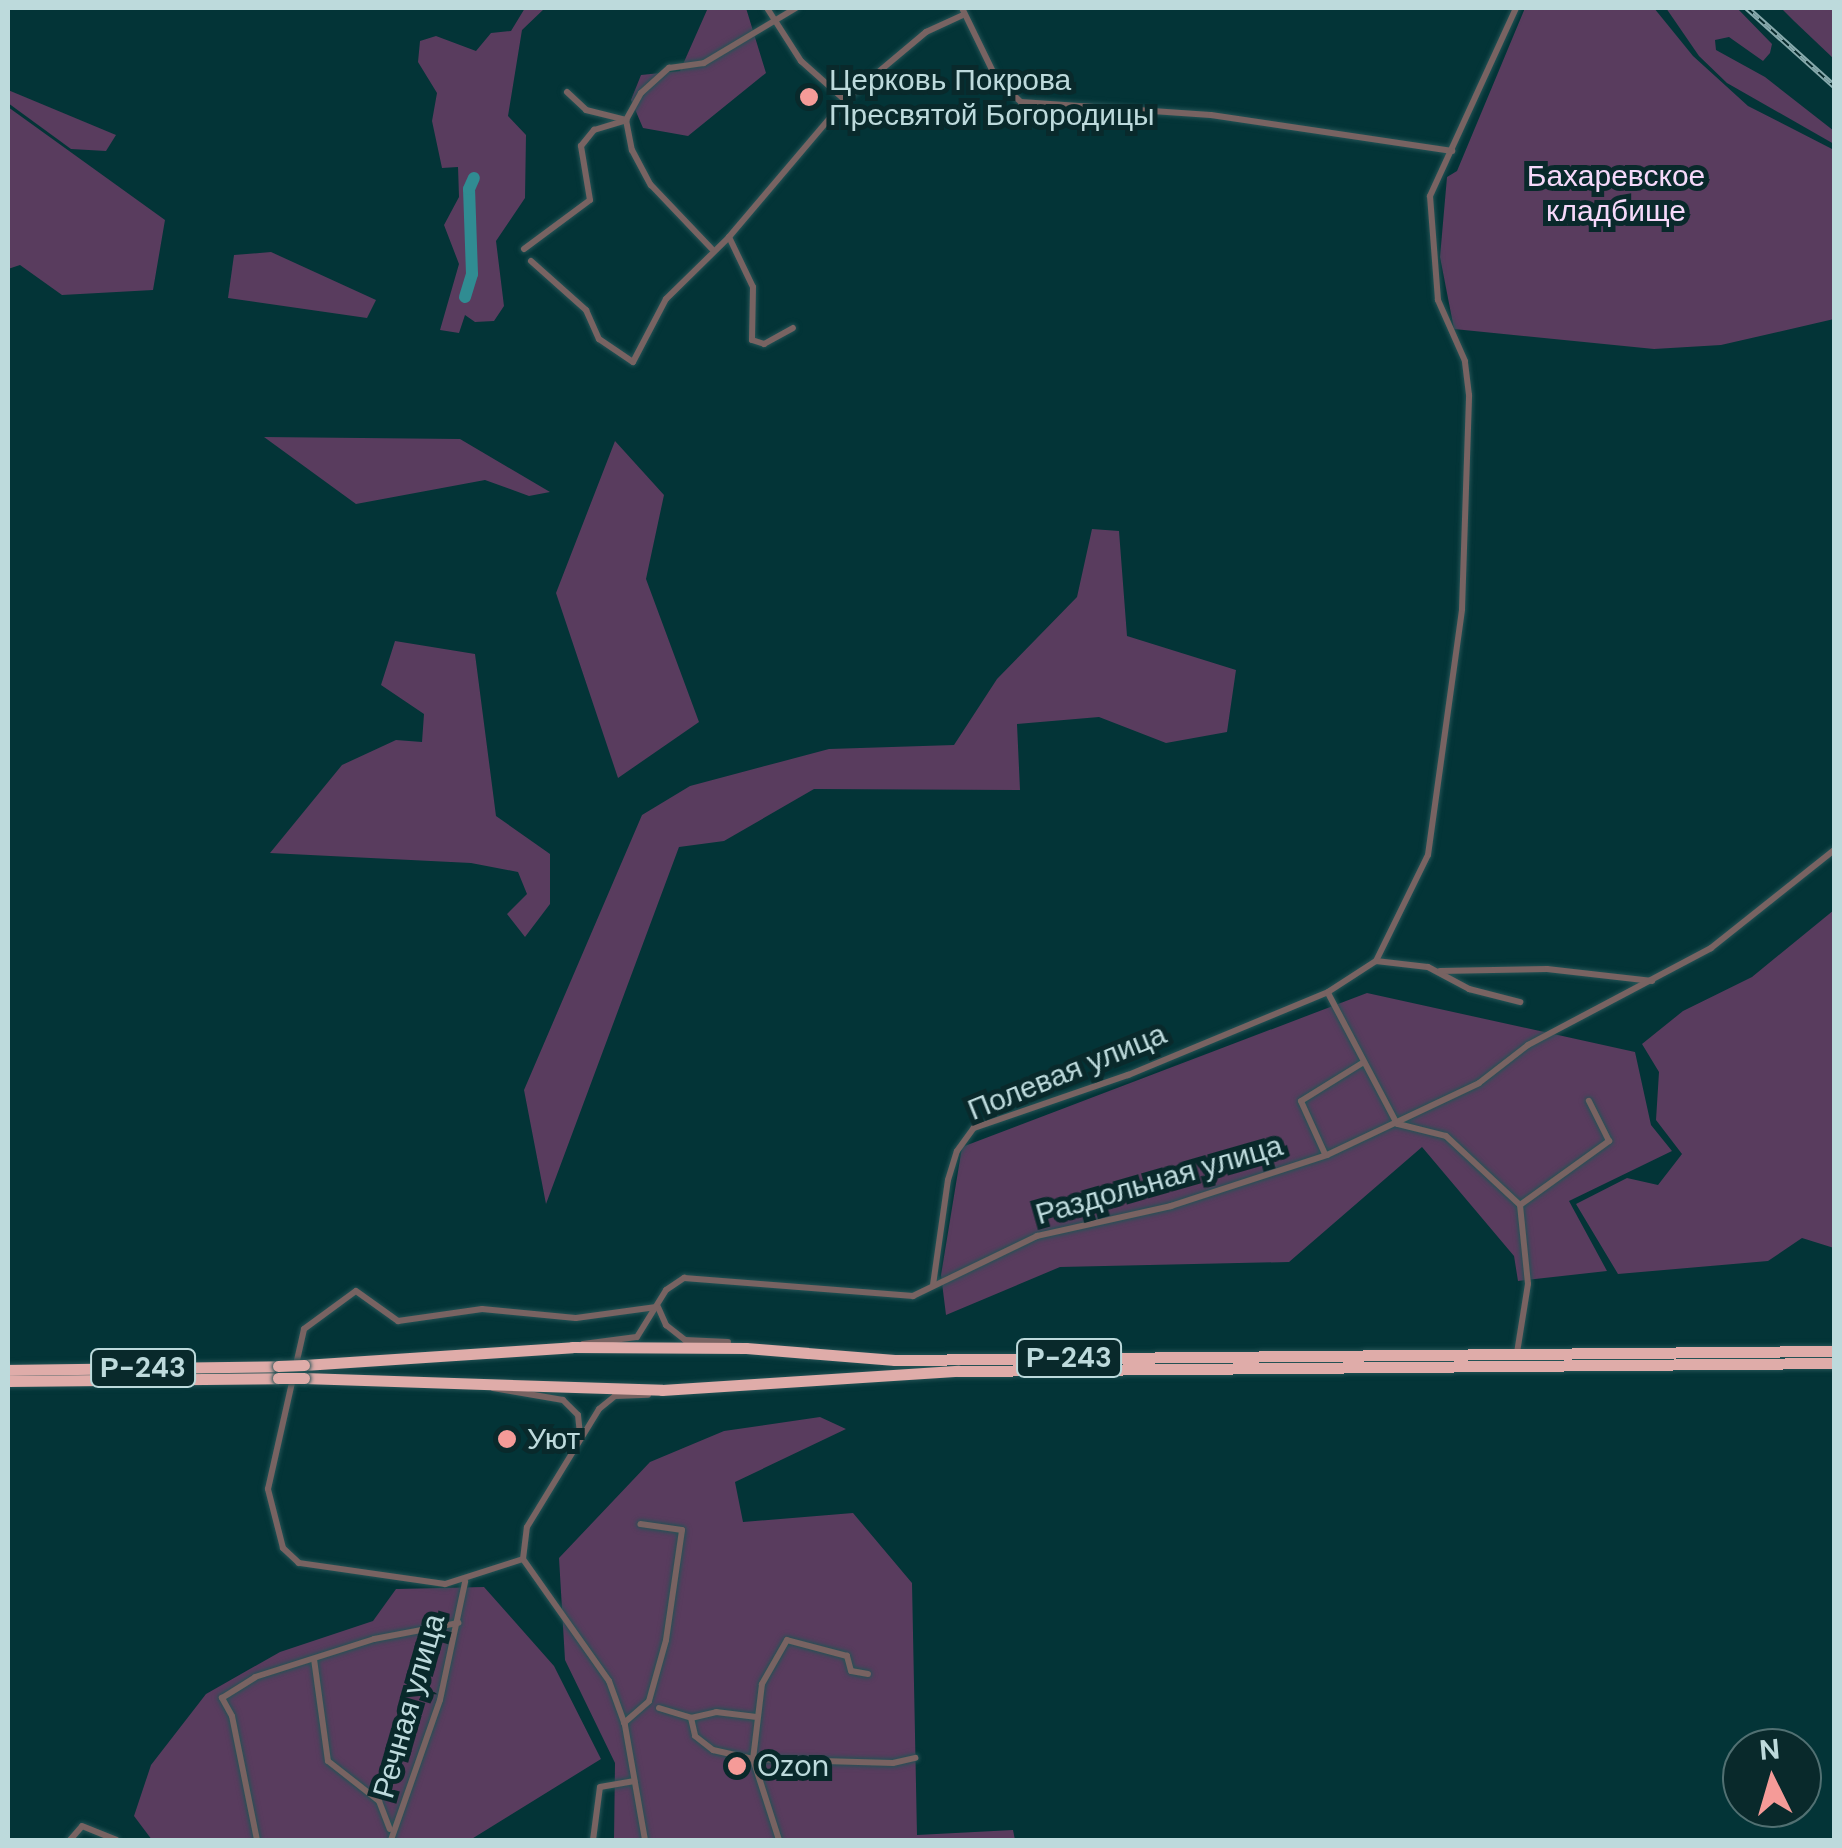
<!DOCTYPE html>
<html>
<head>
<meta charset="utf-8">
<style>
	body { margin:0 }
	#map { position:relative; width:1842px; height:1848px; overflow:hidden; background:#033437; font-family:"DM Sans",sans-serif }
	div>[style] { position:absolute }
	[style*='--x'] { left:calc(var(--x)*1px); top:calc(var(--y)*1px); width:calc(var(--w)*1px); rotate:calc(var(--a)*1deg) }
	.green>* { inset:0; background:#593c5e }
	.river>* { height:12px; margin:-6px; padding:0 6px; transform-origin:6px; border-radius:6px; background:#308c92 }
	.roads { filter:drop-shadow(0 0 2px #245255) drop-shadow(0 0 2px #245255) }
	.street>* { height:6px; margin:-3px; padding:0 3px; transform-origin:3px; border-radius:3px; background:#786362 }
	.highway>* { height:11px; margin:-5.5px; padding:0 5.5px; transform-origin:5.5px; border-radius:5.5px; background:#dfaca9 }
	.rail>* { height:6px; margin-top:-3px; transform-origin:0; background:repeating-linear-gradient(90deg,#09292b 0 8px,#88aaad 0 16px); box-sizing:border-box; border-block:2px solid #88aaad }
	.bridges { filter:drop-shadow(0 0 2px #245255) drop-shadow(0 0 2px #245255) }
	.highway-bridge>* { height:11px; margin:-5.5px; padding:0 5.5px; transform-origin:5.5px; border-radius:5.5px; background:#dfaca9 }
	.dots>* { width:28px; height:28px; translate:-50% -50%; box-sizing:border-box; border:5px solid #09292b; border-radius:50% }
	span { translate:-50% -50%; white-space:nowrap; text-align:center; line-height:1.15; -webkit-text-stroke:10px #09292b; paint-order:stroke }
	.shield-label span { padding:2px 8px; background:#09292b; border:2px solid; border-radius:8px; -webkit-text-stroke-width:0 }
	.shield-label { font-size:28px; color:#bddadc; font-weight:700 }
	.poi-label { font-size:30px; color:#bddadc }
	.left { translate:0 -50%; text-align:left }
	.park-label { font-size:30px; color:#f6d9fa }
	.street-label { font-size:30px; color:#bddadc }
	.frame { position:absolute; inset:0; border:10px solid #bddadc; pointer-events:none }
	.north { position:absolute; left:1722px; top:1728px; width:100px; height:100px; box-sizing:border-box; background:#09292b; border:2px solid #517072; border-radius:50%; rotate:355deg; font-size:28px; font-weight:700; line-height:40px; text-align:center; color:#bddadc }
	.north::after { content:''; display:block; margin:auto; width:35px; height:45px; background:#f59b98; clip-path:polygon(50% 0,100% 100%,50% 72%,0 100%) }
</style>
</head>
<body>
<div id="map">
	<div class="green">
		<div style="clip-path:polygon(525px 8px,545px 8px,522px 30px,508px 116px,526px 135px,525px 198px,496px 241px,504px 306px,494px 321px,475px 322px,465px 315px,459px 333px,440px 330px,459px 264px,444px 225px,459px 197px,458px 167px,442px 168px,432px 121px,437px 93px,418px 62px,420px 41px,436px 36px,476px 51px,491px 33px,511px 31px)"></div>
		<div style="clip-path:polygon(702px 8px,746px 8px,766px 73px,688px 136px,643px 128px,631px 100px,641px 75px,680px 71px,707px 10px)"></div>
		<div style="clip-path:polygon(1525px 8px,1654px 8px,1693px 56px,1748px 106px,1834px 150px,1834px 319px,1721px 345px,1654px 349px,1454px 329px,1440px 257px,1447px 177px,1457px 171px)"></div>
		<div style="clip-path:polygon(1666px 8px,1737px 8px,1772px 44px,1770px 53px,1763px 61px,1729px 37px,1715px 40px,1716px 50px,1765px 77px,1834px 131px,1834px 144px,1727px 83px,1699px 56px)"></div>
		<div style="clip-path:polygon(1781px 8px,1834px 8px,1834px 59px,1794px 21px)"></div>
		<div style="clip-path:polygon(8px 90px,116px 135px,106px 151px,71px 149px,8px 103px)"></div>
		<div style="clip-path:polygon(8px 107px,165px 220px,153px 290px,62px 295px,20px 265px,8px 269px)"></div>
		<div style="clip-path:polygon(271px 252px,376px 300px,367px 318px,228px 298px,234px 255px)"></div>
		<div style="clip-path:polygon(264px 437px,460px 439px,550px 492px,529px 496px,485px 480px,356px 504px)"></div>
		<div style="clip-path:polygon(615px 441px,664px 495px,646px 579px,699px 722px,618px 778px,556px 593px)"></div>
		<div style="clip-path:polygon(1092px 529px,1119px 531px,1127px 636px,1236px 670px,1227px 732px,1166px 743px,1099px 717px,1017px 724px,1020px 790px,814px 789px,724px 841px,679px 847px,546px 1204px,524px 1090px,642px 815px,690px 786px,829px 749px,954px 745px,997px 679px,1077px 597px)"></div>
		<div style="clip-path:polygon(395px 641px,475px 654px,496px 816px,550px 854px,550px 904px,525px 937px,507px 914px,527px 894px,518px 872px,471px 863px,270px 853px,342px 765px,396px 740px,422px 742px,424px 714px,381px 685px)"></div>
		<div style="clip-path:polygon(1834px 910px,1834px 1248px,1802px 1238px,1768px 1261px,1618px 1274px,1576px 1204px,1627px 1178px,1658px 1185px,1682px 1154px,1656px 1120px,1659px 1072px,1642px 1044px,1683px 1011px,1752px 977px)"></div>
		<div style="clip-path:polygon(1367px 993px,1635px 1052px,1651px 1125px,1672px 1151px,1569px 1201px,1607px 1271px,1518px 1281px,1514px 1256px,1422px 1147px,1289px 1262px,1060px 1267px,946px 1315px,941px 1275px,962px 1147px)"></div>
		<div style="clip-path:polygon(820px 1417px,846px 1429px,735px 1482px,743px 1522px,853px 1513px,912px 1583px,917px 1835px,1013px 1830px,1015px 1840px,614px 1840px,615px 1763px,565px 1660px,559px 1558px,650px 1462px,724px 1431px)"></div>
		<div style="clip-path:polygon(484px 1587px,554px 1666px,601px 1759px,470px 1840px,152px 1840px,134px 1816px,151px 1765px,206px 1694px,280px 1652px,373px 1621px,396px 1589px)"></div>
	</div>
	<div class="river">
		<div style="--x:465;--y:297;--w:24;--a:-73"></div>
		<div style="--x:472;--y:274;--w:85;--a:-92"></div>
		<div style="--x:469;--y:189;--w:12;--a:-66"></div>
	</div>
	<div class="roads">
		<div class="street">
			<div style="--x:767;--y:8;--w:63;--a:57.3"></div>
			<div style="--x:801;--y:61;--w:59;--a:41.6"></div>
			<div style="--x:962;--y:8;--w:78;--a:64.1"></div>
			<div style="--x:996;--y:78;--w:35;--a:44"></div>
			<div style="--x:1021;--y:102;--w:190;--a:3.9"></div>
			<div style="--x:1211;--y:115;--w:244;--a:8.5"></div>
			<div style="--x:567;--y:92;--w:26;--a:43"></div>
			<div style="--x:586;--y:110;--w:41;--a:14"></div>
			<div style="--x:626;--y:120;--w:31;--a:79"></div>
			<div style="--x:632;--y:150;--w:40;--a:62"></div>
			<div style="--x:651;--y:185;--w:88;--a:46.4"></div>
			<div style="--x:729;--y:237;--w:55;--a:64.4"></div>
			<div style="--x:753;--y:287;--w:53;--a:91.1"></div>
			<div style="--x:752;--y:340;--w:13;--a:18"></div>
			<div style="--x:764;--y:344;--w:33;--a:-29"></div>
			<div style="--x:524;--y:249;--w:82;--a:-36.6"></div>
			<div style="--x:590;--y:200;--w:55;--a:-99.5"></div>
			<div style="--x:581;--y:146;--w:21;--a:-51"></div>
			<div style="--x:594;--y:130;--w:34;--a:-17"></div>
			<div style="--x:626;--y:120;--w:31;--a:-61"></div>
			<div style="--x:641;--y:93;--w:38;--a:-42"></div>
			<div style="--x:669;--y:68;--w:35;--a:-8"></div>
			<div style="--x:704;--y:63;--w:107;--a:-30.9"></div>
			<div style="--x:531;--y:261;--w:74;--a:41.7"></div>
			<div style="--x:586;--y:310;--w:32;--a:66"></div>
			<div style="--x:599;--y:339;--w:41;--a:34.1"></div>
			<div style="--x:633;--y:362;--w:71;--a:-62.4"></div>
			<div style="--x:666;--y:299;--w:88;--a:-44.5"></div>
			<div style="--x:729;--y:237;--w:180;--a:-49.7"></div>
			<div style="--x:845;--y:100;--w:106;--a:-40"></div>
			<div style="--x:926;--y:32;--w:41;--a:-24.7"></div>
			<div style="--x:1376;--y:961;--w:52;--a:6.6"></div>
			<div style="--x:1428;--y:967;--w:47;--a:28.2"></div>
			<div style="--x:1469;--y:989;--w:53;--a:14.3"></div>
			<div style="--x:1440;--y:971;--w:107;--a:-1.1"></div>
			<div style="--x:1547;--y:969;--w:106;--a:6.5"></div>
			<div style="--x:1328;--y:993;--w:148;--a:62.2"></div>
			<div style="--x:1398;--y:1124;--w:49;--a:14"></div>
			<div style="--x:1446;--y:1136;--w:101;--a:43"></div>
			<div style="--x:1520;--y:1205;--w:79;--a:84.2"></div>
			<div style="--x:1528;--y:1284;--w:70;--a:99.1"></div>
			<div style="--x:1325;--y:1154;--w:58;--a:-114.4"></div>
			<div style="--x:1301;--y:1101;--w:74;--a:-31.8"></div>
			<div style="--x:1520;--y:1205;--w:110;--a:-35.7"></div>
			<div style="--x:1609;--y:1141;--w:45;--a:-116.6"></div>
			<div style="--x:933;--y:1285;--w:106;--a:-81.9"></div>
			<div style="--x:948;--y:1180;--w:30;--a:-73"></div>
			<div style="--x:957;--y:1151;--w:29;--a:-54"></div>
			<div style="--x:974;--y:1128;--w:163;--a:-19"></div>
			<div style="--x:1128;--y:1075;--w:217;--a:-22.5"></div>
			<div style="--x:1328;--y:992;--w:57;--a:-32.9"></div>
			<div style="--x:1376;--y:961;--w:118;--a:-63.9"></div>
			<div style="--x:1428;--y:855;--w:248;--a:-82.1"></div>
			<div style="--x:1462;--y:609;--w:214;--a:-88.1"></div>
			<div style="--x:1469;--y:395;--w:34;--a:-97"></div>
			<div style="--x:1465;--y:361;--w:67;--a:-113.9"></div>
			<div style="--x:1438;--y:300;--w:104;--a:-94.4"></div>
			<div style="--x:1430;--y:196;--w:207;--a:-65.4"></div>
			<div style="--x:658;--y:1307;--w:20;--a:66"></div>
			<div style="--x:666;--y:1325;--w:24;--a:38"></div>
			<div style="--x:685;--y:1340;--w:43;--a:2.7"></div>
			<div style="--x:583;--y:1344;--w:54;--a:-7.4"></div>
			<div style="--x:637;--y:1337;--w:55;--a:-58.3"></div>
			<div style="--x:666;--y:1290;--w:22;--a:-34"></div>
			<div style="--x:684;--y:1278;--w:230;--a:4.5"></div>
			<div style="--x:913;--y:1296;--w:138;--a:-25.8"></div>
			<div style="--x:1037;--y:1236;--w:137;--a:-12.6"></div>
			<div style="--x:1171;--y:1206;--w:164;--a:-18.1"></div>
			<div style="--x:1327;--y:1155;--w:168;--a:-25.3"></div>
			<div style="--x:1479;--y:1083;--w:62;--a:-37.8"></div>
			<div style="--x:1528;--y:1045;--w:207;--a:-27.9"></div>
			<div style="--x:1711;--y:948;--w:157;--a:-38.5"></div>
			<div style="--x:493;--y:1388;--w:71;--a:9.7"></div>
			<div style="--x:563;--y:1400;--w:21;--a:45"></div>
			<div style="--x:578;--y:1415;--w:20;--a:84"></div>
			<div style="--x:523;--y:1559;--w:82;--a:162.2"></div>
			<div style="--x:445;--y:1584;--w:148;--a:-171.8"></div>
			<div style="--x:299;--y:1563;--w:22;--a:-137"></div>
			<div style="--x:283;--y:1548;--w:61;--a:-104.3"></div>
			<div style="--x:268;--y:1489;--w:164;--a:-77.3"></div>
			<div style="--x:304;--y:1329;--w:64;--a:-36.2"></div>
			<div style="--x:356;--y:1291;--w:52;--a:35.5"></div>
			<div style="--x:398;--y:1321;--w:85;--a:-8.1"></div>
			<div style="--x:482;--y:1309;--w:94;--a:5.5"></div>
			<div style="--x:576;--y:1318;--w:81;--a:-7.8"></div>
			<div style="--x:314;--y:1659;--w:103;--a:82.2"></div>
			<div style="--x:328;--y:1761;--w:65;--a:38.1"></div>
			<div style="--x:379;--y:1801;--w:30;--a:69"></div>
			<div style="--x:868;--y:1674;--w:17;--a:-170"></div>
			<div style="--x:851;--y:1671;--w:16;--a:-105"></div>
			<div style="--x:847;--y:1656;--w:62;--a:-165.1"></div>
			<div style="--x:787;--y:1640;--w:51;--a:119.6"></div>
			<div style="--x:762;--y:1684;--w:76;--a:96.8"></div>
			<div style="--x:753;--y:1759;--w:140;--a:1.6"></div>
			<div style="--x:893;--y:1763;--w:23;--a:-13"></div>
			<div style="--x:659;--y:1708;--w:34;--a:17"></div>
			<div style="--x:691;--y:1718;--w:18;--a:77"></div>
			<div style="--x:695;--y:1736;--w:23;--a:38"></div>
			<div style="--x:713;--y:1750;--w:41;--a:12.7"></div>
			<div style="--x:753;--y:1759;--w:85;--a:72.2"></div>
			<div style="--x:691;--y:1718;--w:26;--a:-13"></div>
			<div style="--x:716;--y:1712;--w:41;--a:7"></div>
			<div style="--x:624;--y:1723;--w:33;--a:-41"></div>
			<div style="--x:649;--y:1701;--w:63;--a:-74.4"></div>
			<div style="--x:666;--y:1640;--w:111;--a:-81.7"></div>
			<div style="--x:682;--y:1530;--w:42;--a:-171.9"></div>
			<div style="--x:70;--y:1840;--w:18;--a:-49"></div>
			<div style="--x:82;--y:1826;--w:37;--a:22"></div>
			<div style="--x:257;--y:1840;--w:126;--a:-101.4"></div>
			<div style="--x:232;--y:1716;--w:21;--a:-119"></div>
			<div style="--x:222;--y:1698;--w:39;--a:-32"></div>
			<div style="--x:255;--y:1677;--w:125;--a:-17.7"></div>
			<div style="--x:374;--y:1639;--w:86;--a:-10.8"></div>
			<div style="--x:391;--y:1840;--w:148;--a:-70.7"></div>
			<div style="--x:440;--y:1700;--w:121;--a:-78"></div>
			<div style="--x:593;--y:1840;--w:53;--a:-82.5"></div>
			<div style="--x:600;--y:1787;--w:35;--a:-10"></div>
			<div style="--x:645;--y:1840;--w:117;--a:-99.9"></div>
			<div style="--x:625;--y:1725;--w:47;--a:-110"></div>
			<div style="--x:609;--y:1681;--w:149;--a:-125.2"></div>
			<div style="--x:523;--y:1559;--w:32;--a:-83"></div>
			<div style="--x:527;--y:1527;--w:138;--a:-58.6"></div>
			<div style="--x:599;--y:1409;--w:21;--a:-39"></div>
			<div style="--x:615;--y:1396;--w:33;--a:-2"></div>
		</div>
		<div class="highway">
			<div style="--x:304;--y:1365;--w:269;--a:-3.8"></div>
			<div style="--x:572;--y:1347;--w:174;--a:0.3"></div>
			<div style="--x:746;--y:1348;--w:149;--a:4.6"></div>
			<div style="--x:895;--y:1360;--w:939;--a:-0.55"></div>
			<div style="--x:8;--y:1370;--w:270;--a:-0.8"></div>
			<div style="--x:304;--y:1378;--w:358;--a:1.9"></div>
			<div style="--x:662;--y:1390;--w:297;--a:-3.7"></div>
			<div style="--x:958;--y:1371;--w:876;--a:-0.52"></div>
			<div style="--x:8;--y:1381;--w:270;--a:-0.6"></div>
		</div>
	</div>
	<div class="rail">
		<div style="--x:1747;--y:8;--w:117;--a:41.9"></div>
	</div>
	<div class="bridges">
		<div class="highway-bridge">
			<div style="--x:278;--y:1366;--w:26;--a:-2"></div>
			<div style="--x:278;--y:1378;--w:26;--a:0"></div>
		</div>
	</div>
	<div class="dots">
		<div style="left:809px;top:97px;background:#f59b98"></div>
		<div style="left:507px;top:1439px;background:#f59b98"></div>
		<div style="left:737px;top:1766px;background:#f59b98"></div>
	</div>
	<div class="shield-label">
		<span style="left:1069px;top:1358px">Р-243</span>
		<span style="left:143px;top:1368px">Р-243</span>
	</div>
	<div class="poi-label">
		<span class="left" style="left:829px;top:97px">Церковь Покрова<br>Пресвятой Богородицы</span>
		<span class="left" style="left:527px;top:1439px">Уют</span>
		<span class="left" style="left:757px;top:1766px">Ozon</span>
	</div>
	<div class="park-label">
		<span style="left:1616px;top:193px">Бахаревское<br>кладбище</span>
	</div>
	<div class="street-label">
		<span style="left:1067px;top:1072px;rotate:-22deg">Полевая улица</span>
		<span style="left:1159px;top:1180px;rotate:-16deg">Раздольная улица</span>
		<span style="left:409px;top:1706px;rotate:-74deg">Речная улица</span>
	</div>
	<div class="frame"></div>
	<div class="north">N</div>
</div>
</body>
</html>
